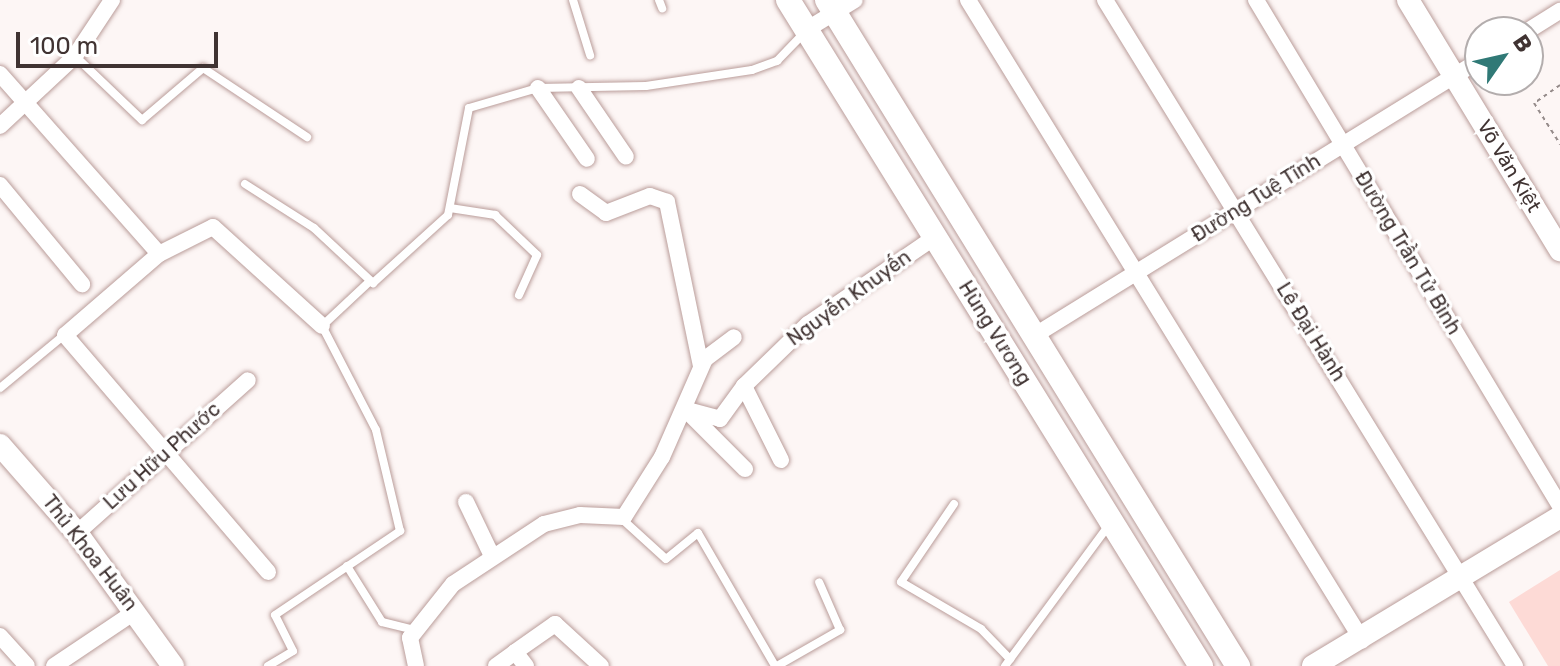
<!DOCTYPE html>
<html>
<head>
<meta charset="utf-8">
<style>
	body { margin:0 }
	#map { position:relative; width:1560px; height:666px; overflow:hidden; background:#fdf6f5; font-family:Rubik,sans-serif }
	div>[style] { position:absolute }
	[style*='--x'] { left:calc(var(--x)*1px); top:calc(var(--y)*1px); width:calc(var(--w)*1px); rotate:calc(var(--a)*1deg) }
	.green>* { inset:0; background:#fddad6 }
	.path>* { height:2px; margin-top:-1px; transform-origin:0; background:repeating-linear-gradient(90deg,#958b8a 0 4px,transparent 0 8px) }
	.roads { filter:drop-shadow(0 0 2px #ba9d9a) drop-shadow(0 0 2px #ba9d9a) }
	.lane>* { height:8px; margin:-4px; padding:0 4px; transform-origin:4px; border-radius:4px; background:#fff }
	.street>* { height:16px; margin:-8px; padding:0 8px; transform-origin:8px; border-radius:8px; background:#fff }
	.secondary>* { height:22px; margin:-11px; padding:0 11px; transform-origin:11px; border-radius:11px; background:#fff }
	.primary>* { height:24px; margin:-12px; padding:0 12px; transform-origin:12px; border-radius:12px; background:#fff }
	span { translate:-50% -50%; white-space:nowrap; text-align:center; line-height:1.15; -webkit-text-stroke:7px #fff; paint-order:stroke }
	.street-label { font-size:20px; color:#403332 }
	.north { position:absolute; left:1464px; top:16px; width:80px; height:80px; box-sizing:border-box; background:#fff; border:2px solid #b3adad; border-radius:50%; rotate:56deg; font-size:22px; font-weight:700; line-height:32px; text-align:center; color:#403332 }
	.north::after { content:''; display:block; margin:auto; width:28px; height:36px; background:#307976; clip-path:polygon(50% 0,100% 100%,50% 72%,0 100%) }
	.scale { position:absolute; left:16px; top:32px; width:202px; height:36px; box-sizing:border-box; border:4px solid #403332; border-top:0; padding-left:10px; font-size:24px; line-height:28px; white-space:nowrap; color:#403332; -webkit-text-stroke:6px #fff; paint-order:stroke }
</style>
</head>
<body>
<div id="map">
	<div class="green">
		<div style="clip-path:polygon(1560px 570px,1560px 666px,1548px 666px,1509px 602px)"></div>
	</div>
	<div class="path">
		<div style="--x:1560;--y:85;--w:32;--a:145"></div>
		<div style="--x:1534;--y:103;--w:49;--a:57.6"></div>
	</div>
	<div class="roads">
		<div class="lane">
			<div style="--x:573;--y:0;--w:58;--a:72.8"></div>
			<div style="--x:659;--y:0;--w:9;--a:69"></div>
			<div style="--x:75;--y:56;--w:93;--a:43.7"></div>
			<div style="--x:142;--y:120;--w:80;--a:-40.4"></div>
			<div style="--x:203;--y:68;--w:125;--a:33.6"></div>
			<div style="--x:245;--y:184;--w:82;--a:32.5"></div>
			<div style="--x:314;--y:228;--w:81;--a:43"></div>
			<div style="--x:373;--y:283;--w:101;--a:-42.2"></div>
			<div style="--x:448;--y:215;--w:109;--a:-78.9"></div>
			<div style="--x:469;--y:108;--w:72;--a:-16.2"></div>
			<div style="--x:538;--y:88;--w:108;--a:-1.1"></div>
			<div style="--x:646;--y:86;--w:107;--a:-8.6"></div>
			<div style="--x:752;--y:70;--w:27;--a:-20"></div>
			<div style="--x:777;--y:61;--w:37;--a:-46"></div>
			<div style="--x:450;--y:208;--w:46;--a:8.8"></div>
			<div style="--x:495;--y:215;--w:58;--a:43.6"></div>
			<div style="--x:537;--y:255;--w:44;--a:114.2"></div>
			<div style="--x:0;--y:388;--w:83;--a:-39.6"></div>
			<div style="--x:954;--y:504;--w:94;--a:124.2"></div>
			<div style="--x:901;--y:582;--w:93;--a:30.4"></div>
			<div style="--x:981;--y:629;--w:42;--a:46"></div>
			<div style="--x:622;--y:519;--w:59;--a:42.3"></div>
			<div style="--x:666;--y:559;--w:41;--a:-39.1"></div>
			<div style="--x:698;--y:533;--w:154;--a:59.9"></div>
			<div style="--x:347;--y:566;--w:66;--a:58"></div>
			<div style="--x:382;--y:622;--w:33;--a:14"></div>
			<div style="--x:268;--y:666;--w:29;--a:-31"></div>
			<div style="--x:293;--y:651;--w:40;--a:-116.6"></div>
			<div style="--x:275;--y:615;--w:151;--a:-33.9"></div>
			<div style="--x:400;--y:531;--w:104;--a:-103.4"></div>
			<div style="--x:376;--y:430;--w:117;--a:-117.4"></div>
			<div style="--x:322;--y:326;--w:64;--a:-43.1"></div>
			<div style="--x:777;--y:666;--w:73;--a:-29.7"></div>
			<div style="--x:840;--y:630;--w:52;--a:-113.6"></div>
			<div style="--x:1005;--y:666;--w:175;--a:-53.6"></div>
		</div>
		<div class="street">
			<div style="--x:968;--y:0;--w:752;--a:58.38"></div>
			<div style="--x:1105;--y:0;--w:782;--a:58.38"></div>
			<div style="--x:1256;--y:0;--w:590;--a:59"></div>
			<div style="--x:806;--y:30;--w:57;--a:-31.5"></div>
			<div style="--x:1526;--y:32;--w:40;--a:-32"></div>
			<div style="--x:0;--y:74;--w:240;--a:48.5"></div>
			<div style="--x:159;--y:254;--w:60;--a:-26.6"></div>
			<div style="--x:213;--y:227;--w:147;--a:42.2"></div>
			<div style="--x:538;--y:88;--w:86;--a:55.4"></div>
			<div style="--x:579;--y:88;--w:83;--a:55.7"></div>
			<div style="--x:0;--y:126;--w:103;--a:-43"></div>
			<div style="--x:75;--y:56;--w:67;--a:-56.5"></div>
			<div style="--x:0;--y:185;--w:129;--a:50.4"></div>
			<div style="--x:580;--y:194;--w:32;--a:36"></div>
			<div style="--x:606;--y:213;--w:47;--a:-21.1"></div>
			<div style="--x:650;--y:196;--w:18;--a:19"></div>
			<div style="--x:667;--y:202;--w:167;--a:78.3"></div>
			<div style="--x:159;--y:254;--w:124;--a:139.2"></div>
			<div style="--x:65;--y:335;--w:312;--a:49.4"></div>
			<div style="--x:1032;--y:337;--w:527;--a:-31.73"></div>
			<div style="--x:685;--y:409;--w:85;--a:45"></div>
			<div style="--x:691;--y:411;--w:30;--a:15"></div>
			<div style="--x:720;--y:419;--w:41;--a:-54"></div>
			<div style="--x:781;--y:460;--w:83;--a:-116.6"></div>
			<div style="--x:744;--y:386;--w:89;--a:-44.1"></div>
			<div style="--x:808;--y:324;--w:154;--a:-34.4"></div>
			<div style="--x:466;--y:502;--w:60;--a:64.3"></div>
			<div style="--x:77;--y:533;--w:229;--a:-41.8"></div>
			<div style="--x:0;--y:636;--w:40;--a:48"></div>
			<div style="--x:515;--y:652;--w:49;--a:-35"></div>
			<div style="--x:555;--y:624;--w:62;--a:42.4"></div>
			<div style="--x:54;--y:666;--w:99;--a:-33.9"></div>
			<div style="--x:416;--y:666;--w:29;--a:-102"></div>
			<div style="--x:410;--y:638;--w:69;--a:-51.5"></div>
			<div style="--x:453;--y:584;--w:109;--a:-33.4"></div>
			<div style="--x:544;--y:524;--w:37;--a:-14"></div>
			<div style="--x:580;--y:515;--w:44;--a:2.6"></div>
			<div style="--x:624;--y:517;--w:71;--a:-57.7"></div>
			<div style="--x:662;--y:457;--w:107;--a:-66.3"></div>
			<div style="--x:705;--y:359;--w:36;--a:-37"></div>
			<div style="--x:496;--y:666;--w:24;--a:-36"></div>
			<div style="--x:515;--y:652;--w:18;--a:52"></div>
		</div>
		<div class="secondary">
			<div style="--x:1408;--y:0;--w:293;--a:58.7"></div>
			<div style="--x:0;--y:445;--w:117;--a:48.8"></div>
			<div style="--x:77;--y:533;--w:164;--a:54.2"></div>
			<div style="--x:1313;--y:666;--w:288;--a:-31.1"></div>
		</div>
		<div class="primary">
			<div style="--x:788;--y:0;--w:784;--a:58.2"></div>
			<div style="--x:827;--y:0;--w:783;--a:58.32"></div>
		</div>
	</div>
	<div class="street-label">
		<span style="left:1509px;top:166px;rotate:59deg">Võ Văn Kiệt</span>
		<span style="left:1256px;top:198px;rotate:-32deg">Đường Tuệ Tĩnh</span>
		<span style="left:1408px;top:253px;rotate:59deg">Đường Trần Tử Bình</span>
		<span style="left:849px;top:298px;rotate:-36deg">Nguyễn Khuyến</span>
		<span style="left:1311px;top:332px;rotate:58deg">Lê Đại Hành</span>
		<span style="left:995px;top:333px;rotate:58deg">Hùng Vương</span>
		<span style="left:162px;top:456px;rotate:-42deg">Lưu Hữu Phước</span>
		<span style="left:90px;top:553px;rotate:52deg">Thủ Khoa Huân</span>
	</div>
	<div class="north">B</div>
	<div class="scale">100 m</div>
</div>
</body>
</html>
